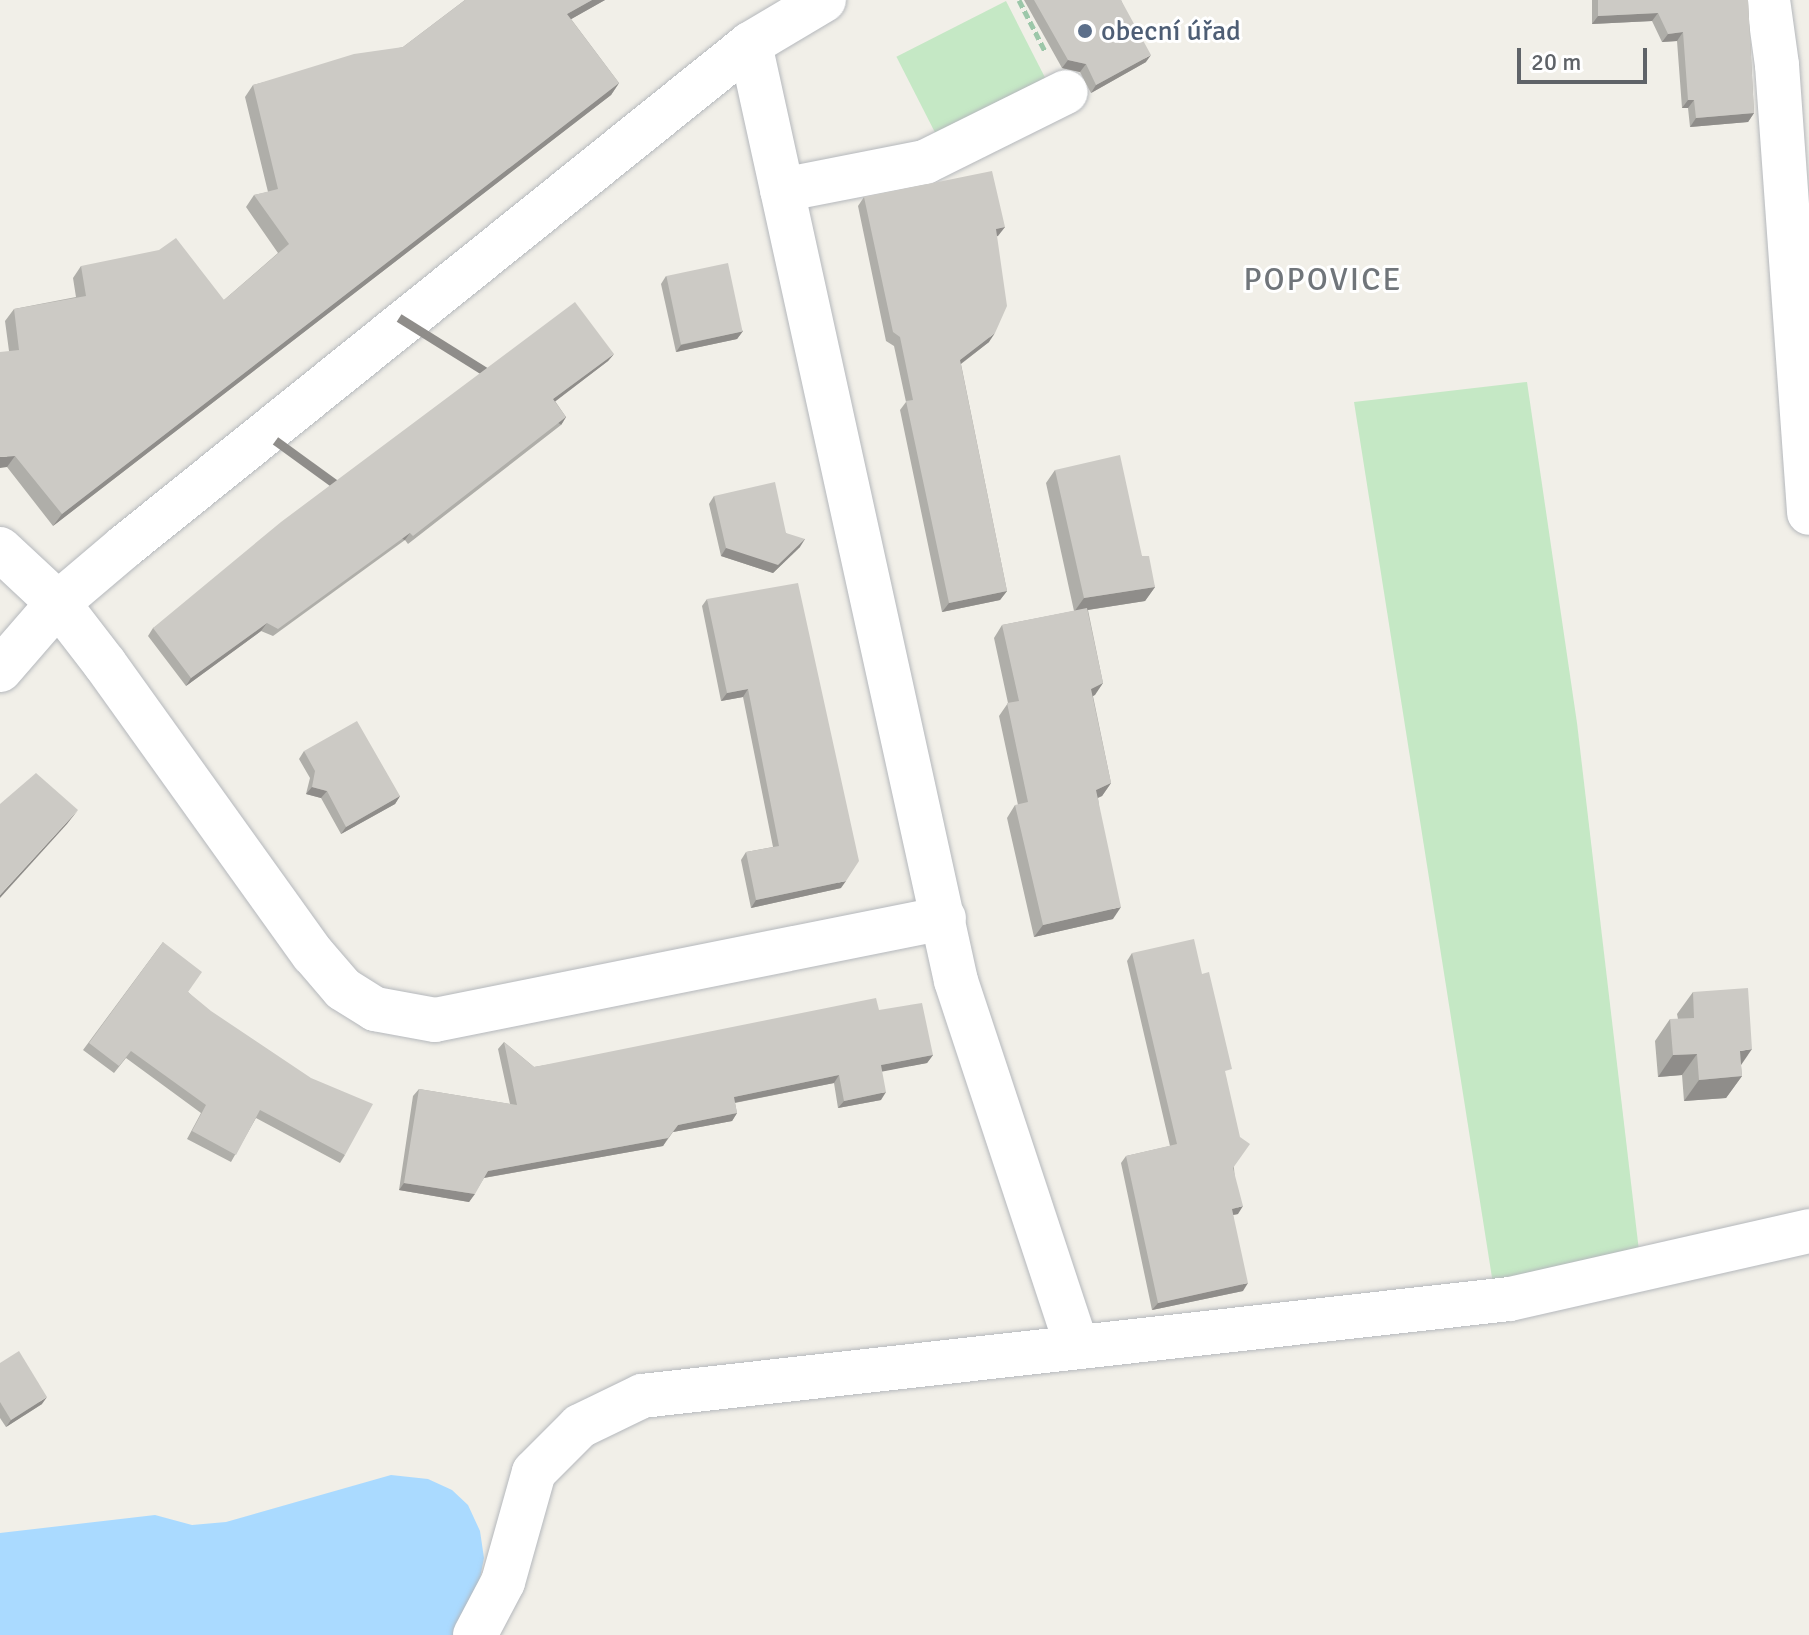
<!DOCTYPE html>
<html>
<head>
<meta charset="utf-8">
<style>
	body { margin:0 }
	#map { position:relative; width:1809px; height:1635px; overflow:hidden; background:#f1efe8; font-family:Signika,sans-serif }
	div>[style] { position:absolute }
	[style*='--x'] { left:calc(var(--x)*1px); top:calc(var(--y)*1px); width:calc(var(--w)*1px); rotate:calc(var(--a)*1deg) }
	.green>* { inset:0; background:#c5e8c5; transform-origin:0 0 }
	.water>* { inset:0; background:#aadaff }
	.path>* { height:5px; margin-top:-2.5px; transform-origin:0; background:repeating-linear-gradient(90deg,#9cc7a9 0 8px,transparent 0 12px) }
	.roads { filter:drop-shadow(0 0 2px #b5b8bc) drop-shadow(0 0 2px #b5b8bc) }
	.minor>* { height:44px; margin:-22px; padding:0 22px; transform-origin:22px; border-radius:22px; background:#fff }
	.wall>* { inset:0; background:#afaea9 }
	.shaded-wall>* { inset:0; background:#8f8d8a; transform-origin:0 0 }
	.building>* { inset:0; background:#cccac5; transform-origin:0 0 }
	.dots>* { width:22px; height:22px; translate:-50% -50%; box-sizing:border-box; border:4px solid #fff; border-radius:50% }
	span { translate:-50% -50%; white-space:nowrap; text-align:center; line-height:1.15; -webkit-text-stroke:6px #fff; paint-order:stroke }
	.service-label { font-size:28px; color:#4e5e75 }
	.left { translate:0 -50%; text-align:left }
	.quarter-label { font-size:32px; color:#70757a; letter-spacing:2px }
	.scale { position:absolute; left:1517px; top:48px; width:130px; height:36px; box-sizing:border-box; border:4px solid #5f6368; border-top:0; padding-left:10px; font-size:24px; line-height:28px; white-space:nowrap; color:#5f6368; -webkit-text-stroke:6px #fff; paint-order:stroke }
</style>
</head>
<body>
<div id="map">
	<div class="green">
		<div style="left:1006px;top:1px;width:87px;height:123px;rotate:63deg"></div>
		<div style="clip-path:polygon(1527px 382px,1577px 723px,1639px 1251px,1493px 1284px,1354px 402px)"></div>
	</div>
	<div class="water">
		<div style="clip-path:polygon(391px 1475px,428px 1479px,452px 1490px,468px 1505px,480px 1531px,484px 1558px,476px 1598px,455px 1635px,0 1635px,0 1533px,155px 1515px,192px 1525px,226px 1522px)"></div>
	</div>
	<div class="path">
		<div style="--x:1019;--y:0;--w:59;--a:63"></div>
	</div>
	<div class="roads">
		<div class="minor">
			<div style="--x:1768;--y:0;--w:66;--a:82.1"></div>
			<div style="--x:1777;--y:65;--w:449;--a:85.9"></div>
			<div style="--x:750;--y:44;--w:959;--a:77.6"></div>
			<div style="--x:956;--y:981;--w:385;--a:71.7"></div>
			<div style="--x:782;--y:190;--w:146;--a:-11.1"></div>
			<div style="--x:925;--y:162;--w:157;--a:-26.4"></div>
			<div style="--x:0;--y:549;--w:79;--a:43"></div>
			<div style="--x:58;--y:603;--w:77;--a:52.4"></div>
			<div style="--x:105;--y:664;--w:357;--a:54.4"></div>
			<div style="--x:313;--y:954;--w:46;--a:49.4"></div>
			<div style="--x:343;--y:989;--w:38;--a:32"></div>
			<div style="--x:375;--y:1009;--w:61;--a:10.4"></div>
			<div style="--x:435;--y:1020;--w:519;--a:-11.33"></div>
			<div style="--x:0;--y:670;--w:89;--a:-49.1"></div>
			<div style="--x:58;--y:603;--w:87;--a:-40.3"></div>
			<div style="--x:124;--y:547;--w:803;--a:-38.78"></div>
			<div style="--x:750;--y:44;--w:86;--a:-30.7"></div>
			<div style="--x:475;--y:1635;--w:60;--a:-62.2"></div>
			<div style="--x:503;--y:1582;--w:114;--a:-74.3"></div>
			<div style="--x:534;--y:1472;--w:65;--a:-45"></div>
			<div style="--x:580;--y:1426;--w:69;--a:-25.8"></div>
			<div style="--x:642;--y:1396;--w:873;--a:-6.38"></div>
			<div style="--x:1510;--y:1299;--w:307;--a:-12.8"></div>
		</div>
	</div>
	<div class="wall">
		<div style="clip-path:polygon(465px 0,605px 0,571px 19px,619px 83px,611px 95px,53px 526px,7px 467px,9px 351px,5px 321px,14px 309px,76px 297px,73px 278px,81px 266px,224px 300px,278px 253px,246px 207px,254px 195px,268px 192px,245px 97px,253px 85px,403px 47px)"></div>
		<div style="clip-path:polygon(1024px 0,1121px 0,1146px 62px,1091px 93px,1080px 72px,1062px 68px)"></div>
		<div style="clip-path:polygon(1592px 0,1748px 0,1754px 113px,1748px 122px,1690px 127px,1688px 108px,1682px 108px,1677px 41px,1662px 42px,1652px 21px,1592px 24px)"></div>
		<div style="clip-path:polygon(864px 197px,1005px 227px,997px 236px,989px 342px,961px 364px,1007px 591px,1000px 600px,942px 612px,900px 410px,906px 402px,894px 346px,886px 341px,858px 206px)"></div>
		<div style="clip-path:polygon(666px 276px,743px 331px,737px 339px,676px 352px,661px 284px)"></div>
		<div style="clip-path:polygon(614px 354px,608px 361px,555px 401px,566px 417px,561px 425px,408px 544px,405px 540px,273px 636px,261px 631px,186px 686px,148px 636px,153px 628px)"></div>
		<div style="clip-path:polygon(1055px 470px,1142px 556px,1155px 587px,1145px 601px,1088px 610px,1103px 683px,1093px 696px,1111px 783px,1102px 796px,1098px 798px,1113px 919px,1034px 937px,1007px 818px,1015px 805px,1018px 805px,999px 716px,1008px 703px,994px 638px,1002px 625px,1074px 611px,1046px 483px)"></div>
		<div style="clip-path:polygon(714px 496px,786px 533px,800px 547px,773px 573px,721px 556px,709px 504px)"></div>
		<div style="clip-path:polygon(707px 599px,841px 888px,751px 908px,741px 860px,746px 852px,773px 847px,743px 697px,721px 701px,702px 606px)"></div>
		<div style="clip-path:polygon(304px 751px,400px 796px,395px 804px,341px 834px,321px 798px,306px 794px,310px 778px,299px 759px)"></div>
		<div style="clip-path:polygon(163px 942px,188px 992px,345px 1155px,340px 1163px,256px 1118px,231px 1162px,187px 1139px,201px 1113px,126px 1058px,114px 1073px,83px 1050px)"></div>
		<div style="clip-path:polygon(1132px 953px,1226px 1077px,1238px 1214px,1233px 1215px,1243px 1291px,1152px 1310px,1121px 1163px,1126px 1156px,1170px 1146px,1127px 961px)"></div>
		<div style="clip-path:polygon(1693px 992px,1741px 1066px,1742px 1076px,1726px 1098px,1684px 1101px,1682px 1075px,1658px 1077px,1655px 1041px,1670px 1019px,1678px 1019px,1677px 1014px)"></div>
		<div style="clip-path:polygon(879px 1010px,933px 1055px,927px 1063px,882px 1071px,881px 1100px,838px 1108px,834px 1083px,735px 1103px,737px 1113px,732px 1121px,673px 1132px,663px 1146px,484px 1178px,469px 1202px,399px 1190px,413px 1096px,419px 1089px,510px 1104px,498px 1049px,504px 1042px,534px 1067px)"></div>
		<div style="clip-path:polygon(0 1363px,42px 1404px,6px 1427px,0 1418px)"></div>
	</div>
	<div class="shaded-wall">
		<div style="clip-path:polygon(592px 0,605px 0,559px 26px,567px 14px)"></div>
		<div style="clip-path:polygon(1658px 13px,1652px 21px,1592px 24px,1598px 16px)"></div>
		<div style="clip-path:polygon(1683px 32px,1677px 41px,1662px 42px,1668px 34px)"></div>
		<div style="clip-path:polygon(1151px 55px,1146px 62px,1091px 93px,1096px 85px)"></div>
		<div style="clip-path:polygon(1068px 60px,1086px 64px,1080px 72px,1062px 68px)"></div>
		<div style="clip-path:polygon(619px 83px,611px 95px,53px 526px,62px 514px)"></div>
		<div style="clip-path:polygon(1688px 100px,1694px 100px,1688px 108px,1682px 108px)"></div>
		<div style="clip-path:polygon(1754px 113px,1748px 122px,1690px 127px,1696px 118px)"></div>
		<div style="clip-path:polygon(1005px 227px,998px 236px,990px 238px,996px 229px)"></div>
		<div style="clip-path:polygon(743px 331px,737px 339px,676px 352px,681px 345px)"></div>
		<div style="clip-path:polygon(995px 333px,989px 342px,954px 369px,960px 360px)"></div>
		<div style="clip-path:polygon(614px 354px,608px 361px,548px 407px,553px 399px)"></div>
		<div style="left:566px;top:417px;width:9px;height:194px;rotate:122deg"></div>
		<div style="clip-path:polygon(15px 456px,7px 467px,0 468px,0 457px)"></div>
		<div style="left:410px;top:533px;width:9px;height:163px;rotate:126deg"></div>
		<div style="clip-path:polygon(805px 539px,800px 547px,773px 573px,721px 556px,726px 548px)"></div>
		<div style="clip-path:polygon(1155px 587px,1145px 601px,1074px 612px,1084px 598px)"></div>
		<div style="clip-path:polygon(1007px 591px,1000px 600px,942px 612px,949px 603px)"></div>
		<div style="clip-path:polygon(267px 623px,261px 631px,186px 686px,191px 678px)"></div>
		<div style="clip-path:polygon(1103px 683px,1095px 695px,1082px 702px,1091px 689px)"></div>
		<div style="clip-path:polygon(748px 689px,743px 697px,721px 701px,727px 693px)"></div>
		<div style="clip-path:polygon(1111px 783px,1102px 796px,1087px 802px,1096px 790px)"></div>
		<div style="clip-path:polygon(312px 787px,327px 791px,321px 798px,306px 794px)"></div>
		<div style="clip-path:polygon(400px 796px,395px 804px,341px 834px,346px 827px)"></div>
		<div style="clip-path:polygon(78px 810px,67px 824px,0 898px,0 895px)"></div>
		<div style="clip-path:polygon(846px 881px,841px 888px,751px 908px,756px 900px)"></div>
		<div style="clip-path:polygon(1121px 907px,1113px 919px,1034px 937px,1043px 925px)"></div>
		<div style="clip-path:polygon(1752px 1049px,1737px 1071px,1740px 1051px)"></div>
		<div style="clip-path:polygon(1697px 1054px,1682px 1075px,1658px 1077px,1673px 1055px)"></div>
		<div style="clip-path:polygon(933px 1055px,927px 1063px,875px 1073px,881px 1065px)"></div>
		<div style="clip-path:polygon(839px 1075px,834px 1083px,728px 1104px,734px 1097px)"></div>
		<div style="clip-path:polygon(1742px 1076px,1726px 1098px,1684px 1101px,1699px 1080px)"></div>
		<div style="clip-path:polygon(886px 1092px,881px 1100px,838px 1108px,844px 1101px)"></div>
		<div style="clip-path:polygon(737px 1113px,732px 1121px,673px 1132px,678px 1125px)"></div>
		<div style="clip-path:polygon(668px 1138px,663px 1146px,483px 1178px,488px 1171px)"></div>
		<div style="clip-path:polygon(404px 1183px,475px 1194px,469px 1202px,399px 1190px)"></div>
		<div style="clip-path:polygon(1243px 1206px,1238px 1214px,1227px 1216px,1232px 1209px)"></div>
		<div style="clip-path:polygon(1248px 1283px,1243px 1291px,1152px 1310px,1158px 1303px)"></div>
		<div style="clip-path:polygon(47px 1397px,42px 1404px,6px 1427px,11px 1420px)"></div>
	</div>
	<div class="building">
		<div style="clip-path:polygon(465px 0,592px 0,567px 14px,619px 83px,62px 514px,15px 456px,0 457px,0 352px,19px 350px,14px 309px,86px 296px,81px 266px,159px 250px,176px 238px,224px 300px,289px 244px,254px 195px,278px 189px,253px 85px,354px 54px,403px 47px)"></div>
		<div style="clip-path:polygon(1034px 0,1121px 0,1151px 55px,1096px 85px,1086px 64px,1068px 60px)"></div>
		<div style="clip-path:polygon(1598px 0,1748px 0,1754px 113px,1696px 118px,1694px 100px,1688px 100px,1683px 32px,1668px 34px,1658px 13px,1598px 16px)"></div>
		<div style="clip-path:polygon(992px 171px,1005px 227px,996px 229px,1007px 306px,995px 333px,960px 360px,1007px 591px,949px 603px,906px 401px,913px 400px,900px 337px,893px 332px,864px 197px)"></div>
		<div style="left:728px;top:263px;width:70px;height:63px;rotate:78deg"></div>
		<div style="clip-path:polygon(575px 302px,614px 354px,553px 399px,566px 417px,413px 536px,410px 533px,278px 629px,267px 623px,191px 678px,153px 628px,281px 522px)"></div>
		<div style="clip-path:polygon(1120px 455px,1142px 556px,1149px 556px,1155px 587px,1084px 598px,1055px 470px)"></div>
		<div style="clip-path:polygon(775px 482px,786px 533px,805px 539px,778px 565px,726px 548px,714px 496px)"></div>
		<div style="clip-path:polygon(798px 583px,859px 861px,846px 881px,756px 900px,746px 852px,779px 846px,748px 689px,727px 693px,707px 599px)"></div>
		<div style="clip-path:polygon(1087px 608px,1103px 683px,1091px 689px,1111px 783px,1096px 790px,1121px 907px,1043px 925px,1015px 805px,1028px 802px,1007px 703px,1019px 701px,1002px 625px)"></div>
		<div style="clip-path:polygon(357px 721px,400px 796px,346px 827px,327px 791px,312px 787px,315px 771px,304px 751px)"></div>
		<div style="clip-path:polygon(36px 773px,78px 810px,0 895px,0 804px)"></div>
		<div style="clip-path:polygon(1194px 939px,1202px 974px,1209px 972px,1232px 1069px,1225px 1071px,1240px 1137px,1250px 1144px,1233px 1168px,1243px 1206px,1232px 1209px,1248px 1283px,1158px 1303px,1126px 1156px,1177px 1144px,1132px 953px)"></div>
		<div style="clip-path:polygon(163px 942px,202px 972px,188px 992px,211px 1011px,311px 1078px,373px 1104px,345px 1155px,260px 1110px,236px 1155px,192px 1131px,206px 1105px,131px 1051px,119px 1066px,89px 1043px)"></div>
		<div style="clip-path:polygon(1748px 988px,1752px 1049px,1740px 1051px,1742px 1076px,1699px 1080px,1697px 1054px,1673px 1055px,1670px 1019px,1694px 1018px,1693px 992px)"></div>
		<div style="clip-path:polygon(876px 998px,879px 1010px,922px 1003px,933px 1055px,881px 1065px,886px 1092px,844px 1101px,839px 1075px,734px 1097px,737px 1113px,678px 1125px,668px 1138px,488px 1171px,475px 1194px,404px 1183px,419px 1089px,517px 1105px,504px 1042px,534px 1067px)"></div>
		<div style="clip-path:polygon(19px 1351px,47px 1397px,11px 1420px,0 1402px,0 1363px)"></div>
	</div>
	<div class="dots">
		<div style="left:1085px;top:31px;background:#5c6f8a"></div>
	</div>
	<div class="service-label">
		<span class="left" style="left:1101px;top:31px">obecní úřad</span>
	</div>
	<div class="quarter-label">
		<span style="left:1323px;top:280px">POPOVICE</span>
	</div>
	<div class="scale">20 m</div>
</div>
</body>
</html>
